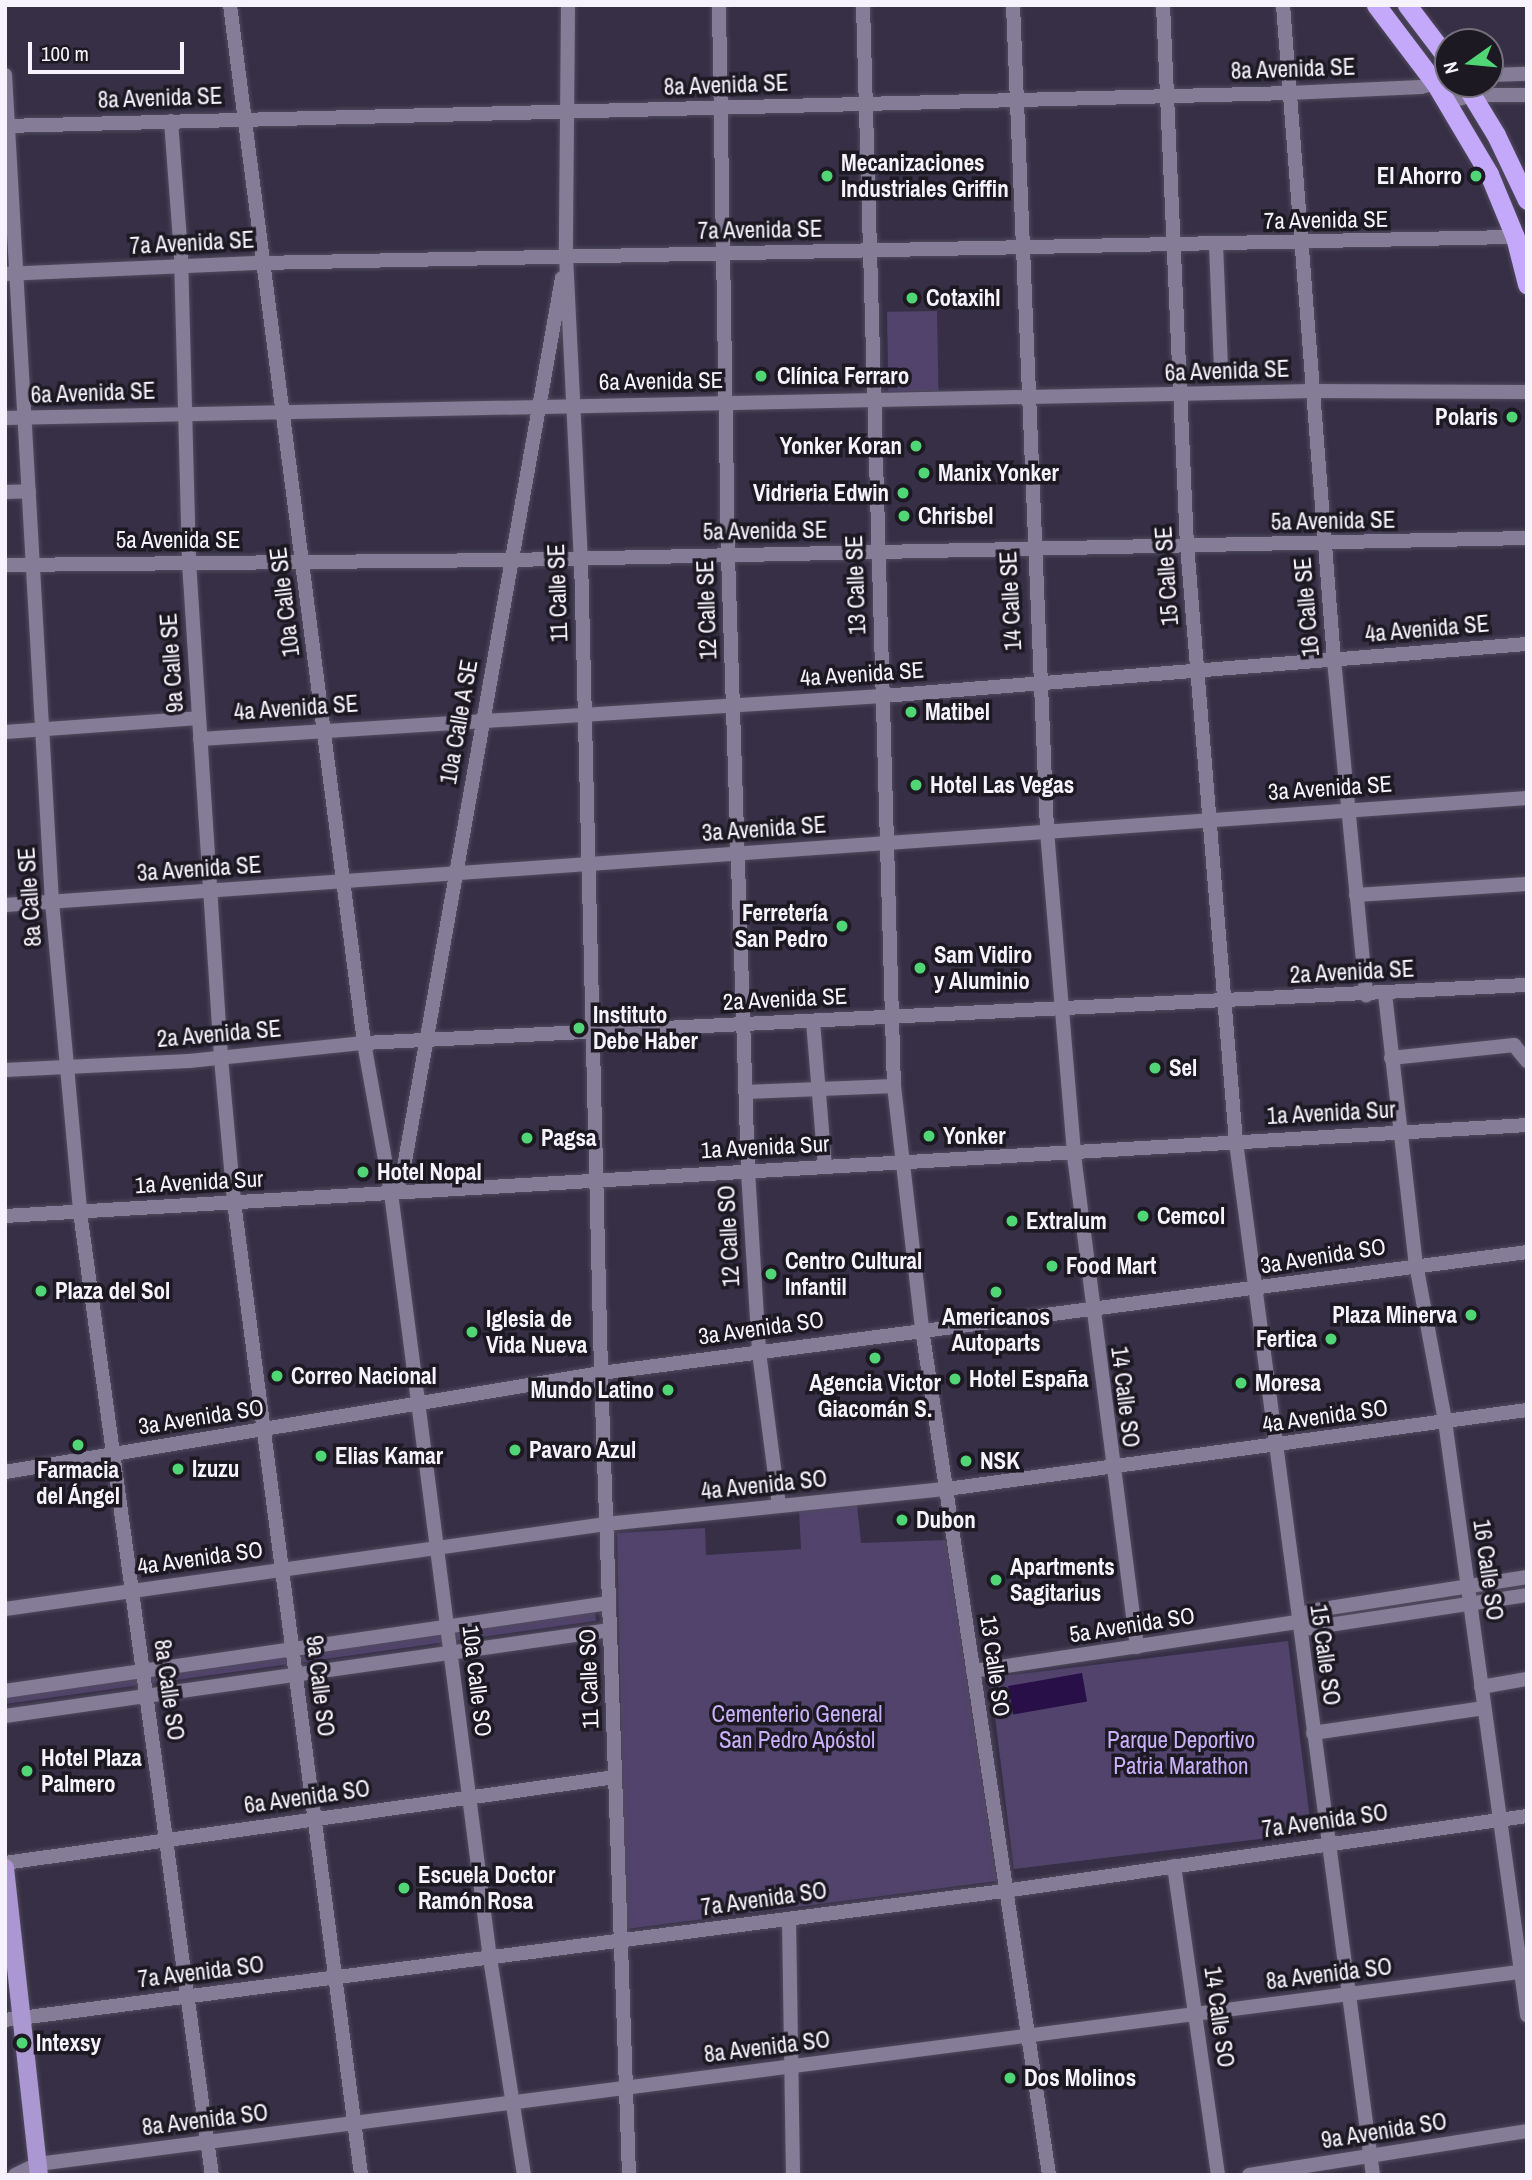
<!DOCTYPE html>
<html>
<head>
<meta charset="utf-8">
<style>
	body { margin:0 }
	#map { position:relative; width:1532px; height:2180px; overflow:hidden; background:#362f45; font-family:"Archivo Narrow",sans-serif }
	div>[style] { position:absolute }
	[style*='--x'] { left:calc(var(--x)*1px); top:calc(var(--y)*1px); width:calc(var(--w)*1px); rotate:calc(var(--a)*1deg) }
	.green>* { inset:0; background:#51436c; transform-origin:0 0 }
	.water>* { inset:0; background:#280f48; transform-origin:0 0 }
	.roads { filter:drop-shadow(0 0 2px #514b5e) drop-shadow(0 0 2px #514b5e) }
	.minor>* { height:14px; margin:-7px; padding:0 7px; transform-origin:7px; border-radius:7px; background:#857d97 }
	.major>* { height:18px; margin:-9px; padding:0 9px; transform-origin:9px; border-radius:9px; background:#ab97d2 }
	.highway>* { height:19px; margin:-9.5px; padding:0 9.5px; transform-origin:9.5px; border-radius:9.5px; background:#c4a8fa }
	.dots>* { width:19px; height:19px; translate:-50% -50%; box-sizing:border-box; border:4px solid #1c1923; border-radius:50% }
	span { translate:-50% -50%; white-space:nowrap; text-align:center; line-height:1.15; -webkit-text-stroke:7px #1c1923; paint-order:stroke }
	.street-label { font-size:23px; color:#f6f3fe }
	.poi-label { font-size:23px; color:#f6f3fe; font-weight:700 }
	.left { translate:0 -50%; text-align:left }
	.right { translate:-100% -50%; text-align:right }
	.park-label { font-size:23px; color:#c9b1f9 }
	.frame { position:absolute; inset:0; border:7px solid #f6f3fe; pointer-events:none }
	.north { position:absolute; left:1434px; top:28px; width:70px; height:70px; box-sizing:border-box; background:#1c1923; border:2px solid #73707b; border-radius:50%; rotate:255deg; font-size:19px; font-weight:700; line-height:28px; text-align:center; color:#f6f3fe }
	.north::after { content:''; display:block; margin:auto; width:24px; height:32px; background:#50d674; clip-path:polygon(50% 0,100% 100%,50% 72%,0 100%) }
	.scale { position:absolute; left:28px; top:42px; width:156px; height:32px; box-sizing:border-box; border:4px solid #f6f3fe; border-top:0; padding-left:9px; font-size:21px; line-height:24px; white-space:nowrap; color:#f6f3fe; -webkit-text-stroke:5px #1c1923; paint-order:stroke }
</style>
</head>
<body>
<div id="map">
	<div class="green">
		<div style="left:937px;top:311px;width:80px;height:50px;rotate:89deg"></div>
		<div style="clip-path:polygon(857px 1504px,861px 1543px,946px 1540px,997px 1881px,626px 1929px,617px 1533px,705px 1528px,706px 1555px,801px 1549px,799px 1510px)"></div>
		<div style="left:594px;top:1606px;width:15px;height:595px;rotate:82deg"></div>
		<div style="left:1288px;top:1641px;width:193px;height:300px;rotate:83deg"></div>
	</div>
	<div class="water">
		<div style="left:1082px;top:1673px;width:29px;height:75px;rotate:80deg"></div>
	</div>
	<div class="roads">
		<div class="minor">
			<div style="--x:230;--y:5;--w:1047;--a:82.64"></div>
			<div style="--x:364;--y:1043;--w:152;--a:79.8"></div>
			<div style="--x:391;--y:1193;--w:771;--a:82.63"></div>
			<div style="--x:490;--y:1958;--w:220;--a:81.1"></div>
			<div style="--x:568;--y:5;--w:251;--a:90.5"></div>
			<div style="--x:566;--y:256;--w:302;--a:87.2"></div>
			<div style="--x:581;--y:558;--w:815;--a:88.59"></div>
			<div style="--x:601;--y:1373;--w:802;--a:88"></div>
			<div style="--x:719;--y:5;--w:550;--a:89.06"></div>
			<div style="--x:728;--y:555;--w:616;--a:88.14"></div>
			<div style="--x:748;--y:1171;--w:181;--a:86.5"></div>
			<div style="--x:759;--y:1352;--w:155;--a:82.6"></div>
			<div style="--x:863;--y:5;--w:1081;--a:88.36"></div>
			<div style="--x:894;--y:1086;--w:245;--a:83.4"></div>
			<div style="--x:922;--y:1329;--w:855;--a:81.46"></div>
			<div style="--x:1013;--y:5;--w:827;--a:87.64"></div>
			<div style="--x:1047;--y:831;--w:333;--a:85.2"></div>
			<div style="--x:1075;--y:1163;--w:488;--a:82.7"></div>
			<div style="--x:1163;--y:5;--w:541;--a:87.46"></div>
			<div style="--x:1187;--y:545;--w:599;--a:85.31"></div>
			<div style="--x:1236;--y:1142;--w:1042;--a:82.45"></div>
			<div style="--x:1283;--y:5;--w:657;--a:85.55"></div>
			<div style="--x:1334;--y:660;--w:337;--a:84.5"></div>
			<div style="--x:5;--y:75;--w:828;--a:86.75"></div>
			<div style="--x:52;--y:902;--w:311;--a:84.8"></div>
			<div style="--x:80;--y:1212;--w:972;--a:82.2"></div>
			<div style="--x:1490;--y:75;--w:37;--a:-2"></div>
			<div style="--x:1447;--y:102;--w:27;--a:-15"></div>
			<div style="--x:1473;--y:95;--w:54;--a:0"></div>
			<div style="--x:171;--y:121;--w:134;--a:85.7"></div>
			<div style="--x:181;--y:255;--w:307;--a:88.5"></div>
			<div style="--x:189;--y:562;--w:497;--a:86.3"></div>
			<div style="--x:221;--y:1058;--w:145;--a:84.8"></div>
			<div style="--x:234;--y:1202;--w:981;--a:82.56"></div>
			<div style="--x:5;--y:126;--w:1284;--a:-1.47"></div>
			<div style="--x:1289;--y:93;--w:132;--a:-2.6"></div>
			<div style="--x:1421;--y:87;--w:28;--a:-15"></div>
			<div style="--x:1216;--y:244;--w:125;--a:87.7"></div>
			<div style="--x:5;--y:274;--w:255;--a:-2.5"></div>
			<div style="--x:260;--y:263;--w:1255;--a:-1.19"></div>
			<div style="--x:5;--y:418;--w:1308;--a:-1.18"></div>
			<div style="--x:1313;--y:391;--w:214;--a:0.3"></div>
			<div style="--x:5;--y:492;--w:24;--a:-2"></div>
			<div style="--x:5;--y:565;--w:505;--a:-0.57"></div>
			<div style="--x:510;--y:560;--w:1017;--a:-1.24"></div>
			<div style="--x:5;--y:732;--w:194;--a:-4.1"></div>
			<div style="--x:200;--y:739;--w:684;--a:-3.6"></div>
			<div style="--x:883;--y:696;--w:646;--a:-4.62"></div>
			<div style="--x:1356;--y:895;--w:171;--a:-3.7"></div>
			<div style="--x:5;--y:905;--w:1526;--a:-4.02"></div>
			<div style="--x:1385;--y:994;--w:272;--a:83.5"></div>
			<div style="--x:1416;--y:1264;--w:160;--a:79.5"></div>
			<div style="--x:1445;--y:1421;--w:600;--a:82.14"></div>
			<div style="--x:813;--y:1021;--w:146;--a:85.3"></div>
			<div style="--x:1391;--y:1058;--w:124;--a:-6"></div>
			<div style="--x:1514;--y:1045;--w:21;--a:51"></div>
			<div style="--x:5;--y:1070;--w:184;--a:-2.8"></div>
			<div style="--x:189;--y:1061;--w:176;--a:-5.9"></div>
			<div style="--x:364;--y:1043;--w:1164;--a:-2.86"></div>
			<div style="--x:746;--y:1092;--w:148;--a:-2.3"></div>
			<div style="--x:391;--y:1193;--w:19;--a:-54"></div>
			<div style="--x:402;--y:1178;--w:914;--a:-79.92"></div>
			<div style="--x:5;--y:1216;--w:1525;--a:-3.42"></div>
			<div style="--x:5;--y:1472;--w:604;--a:-9.43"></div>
			<div style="--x:601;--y:1373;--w:934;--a:-7.44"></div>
			<div style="--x:5;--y:1609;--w:607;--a:-8.05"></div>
			<div style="--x:606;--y:1524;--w:343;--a:-5.9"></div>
			<div style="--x:947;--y:1489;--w:585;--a:-7.76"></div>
			<div style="--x:1298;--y:1622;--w:16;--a:-43"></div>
			<div style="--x:1310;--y:1611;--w:220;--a:-8.9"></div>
			<div style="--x:1298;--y:1622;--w:13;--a:29"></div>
			<div style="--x:1309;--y:1628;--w:220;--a:-8.6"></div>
			<div style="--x:973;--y:1671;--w:329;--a:-8.6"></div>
			<div style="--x:1481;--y:1687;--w:47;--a:-9.9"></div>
			<div style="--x:5;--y:1691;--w:610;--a:-8.29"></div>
			<div style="--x:5;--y:1716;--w:611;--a:-8.09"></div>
			<div style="--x:1313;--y:1733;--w:173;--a:-8.3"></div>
			<div style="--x:5;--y:1863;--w:616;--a:-8.02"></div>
			<div style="--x:1174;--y:1866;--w:312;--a:81.9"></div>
			<div style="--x:789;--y:1919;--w:256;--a:89.1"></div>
			<div style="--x:5;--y:2020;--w:1007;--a:-7.36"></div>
			<div style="--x:1004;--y:1891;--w:528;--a:-8.16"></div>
			<div style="--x:15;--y:2175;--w:25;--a:-26"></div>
			<div style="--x:38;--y:2164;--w:1501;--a:-7.39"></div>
			<div style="--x:1249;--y:2175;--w:281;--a:-9"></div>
		</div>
		<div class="major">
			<div style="--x:5;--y:1868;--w:309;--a:83.7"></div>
		</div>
		<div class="highway">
			<div style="--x:1376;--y:5;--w:98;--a:52.9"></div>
			<div style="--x:1435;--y:83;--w:106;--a:59.3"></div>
			<div style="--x:1489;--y:174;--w:68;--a:67.6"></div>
			<div style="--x:1515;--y:237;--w:49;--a:75.7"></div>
			<div style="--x:1407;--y:5;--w:68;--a:52.8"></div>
			<div style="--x:1465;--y:84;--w:60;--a:58.7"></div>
			<div style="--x:1496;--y:135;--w:72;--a:64.5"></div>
		</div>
	</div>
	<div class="dots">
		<div style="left:827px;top:176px;background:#50d674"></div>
		<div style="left:1476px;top:176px;background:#50d674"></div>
		<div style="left:912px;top:298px;background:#50d674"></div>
		<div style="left:761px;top:376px;background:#50d674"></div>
		<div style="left:1512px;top:417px;background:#50d674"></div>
		<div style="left:916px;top:446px;background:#50d674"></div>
		<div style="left:924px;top:473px;background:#50d674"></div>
		<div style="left:903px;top:493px;background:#50d674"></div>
		<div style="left:904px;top:516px;background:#50d674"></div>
		<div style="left:911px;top:712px;background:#50d674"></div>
		<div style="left:916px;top:785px;background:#50d674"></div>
		<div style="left:842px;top:926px;background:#50d674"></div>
		<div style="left:920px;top:968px;background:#50d674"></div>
		<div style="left:579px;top:1028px;background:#50d674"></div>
		<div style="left:1155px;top:1068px;background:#50d674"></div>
		<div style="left:929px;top:1136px;background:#50d674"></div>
		<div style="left:527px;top:1138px;background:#50d674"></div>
		<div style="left:363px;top:1172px;background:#50d674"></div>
		<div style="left:1143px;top:1216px;background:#50d674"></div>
		<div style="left:1012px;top:1221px;background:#50d674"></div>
		<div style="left:1052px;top:1266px;background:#50d674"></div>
		<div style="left:771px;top:1274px;background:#50d674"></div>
		<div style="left:41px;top:1291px;background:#50d674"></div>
		<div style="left:996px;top:1292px;background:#50d674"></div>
		<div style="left:1471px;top:1315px;background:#50d674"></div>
		<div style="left:472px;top:1332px;background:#50d674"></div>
		<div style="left:1331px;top:1339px;background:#50d674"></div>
		<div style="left:875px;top:1358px;background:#50d674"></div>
		<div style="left:277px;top:1376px;background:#50d674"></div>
		<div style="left:955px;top:1379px;background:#50d674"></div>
		<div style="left:1241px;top:1383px;background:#50d674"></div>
		<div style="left:668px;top:1390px;background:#50d674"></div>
		<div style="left:78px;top:1445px;background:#50d674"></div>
		<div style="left:515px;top:1450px;background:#50d674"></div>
		<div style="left:321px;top:1456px;background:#50d674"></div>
		<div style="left:966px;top:1461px;background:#50d674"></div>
		<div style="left:178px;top:1469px;background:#50d674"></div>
		<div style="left:902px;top:1520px;background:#50d674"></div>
		<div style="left:996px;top:1580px;background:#50d674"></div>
		<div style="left:27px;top:1771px;background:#50d674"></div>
		<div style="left:404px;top:1888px;background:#50d674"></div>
		<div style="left:22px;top:2043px;background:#50d674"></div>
		<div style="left:1010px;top:2078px;background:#50d674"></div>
	</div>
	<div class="street-label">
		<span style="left:1293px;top:69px;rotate:-2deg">8a Avenida SE</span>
		<span style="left:726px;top:85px;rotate:-2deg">8a Avenida SE</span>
		<span style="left:160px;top:98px;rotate:-2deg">8a Avenida SE</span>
		<span style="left:1326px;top:220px;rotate:-1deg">7a Avenida SE</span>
		<span style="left:760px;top:230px;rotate:-1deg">7a Avenida SE</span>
		<span style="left:192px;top:243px;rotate:-3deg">7a Avenida SE</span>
		<span style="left:1227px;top:371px;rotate:-2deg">6a Avenida SE</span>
		<span style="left:661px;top:381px;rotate:-1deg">6a Avenida SE</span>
		<span style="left:93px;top:393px;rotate:-2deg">6a Avenida SE</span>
		<span style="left:1333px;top:521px;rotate:-1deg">5a Avenida SE</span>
		<span style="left:765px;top:531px;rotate:-1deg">5a Avenida SE</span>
		<span style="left:178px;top:540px">5a Avenida SE</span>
		<span style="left:1167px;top:576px;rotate:-94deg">15 Calle SE</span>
		<span style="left:856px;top:585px;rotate:-92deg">13 Calle SE</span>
		<span style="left:558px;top:593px;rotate:-92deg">11 Calle SE</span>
		<span style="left:1011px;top:601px;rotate:-93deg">14 Calle SE</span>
		<span style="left:285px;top:602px;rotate:-97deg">10a Calle SE</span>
		<span style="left:1307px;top:607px;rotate:-95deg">16 Calle SE</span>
		<span style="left:707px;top:610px;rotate:-92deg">12 Calle SE</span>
		<span style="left:1427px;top:629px;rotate:-5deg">4a Avenida SE</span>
		<span style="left:172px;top:663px;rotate:-94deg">9a Calle SE</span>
		<span style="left:862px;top:674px;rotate:-4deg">4a Avenida SE</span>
		<span style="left:296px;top:708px;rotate:-4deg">4a Avenida SE</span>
		<span style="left:459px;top:722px;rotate:-80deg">10a Calle A SE</span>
		<span style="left:1330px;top:788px;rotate:-4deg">3a Avenida SE</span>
		<span style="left:764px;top:829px;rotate:-4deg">3a Avenida SE</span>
		<span style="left:199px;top:869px;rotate:-4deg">3a Avenida SE</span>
		<span style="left:30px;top:897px;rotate:-94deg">8a Calle SE</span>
		<span style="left:1352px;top:972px;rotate:-3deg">2a Avenida SE</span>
		<span style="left:785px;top:999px;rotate:-3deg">2a Avenida SE</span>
		<span style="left:219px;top:1034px;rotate:-5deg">2a Avenida SE</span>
		<span style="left:1331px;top:1113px;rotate:-3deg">1a Avenida Sur</span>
		<span style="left:765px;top:1147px;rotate:-3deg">1a Avenida Sur</span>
		<span style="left:199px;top:1182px;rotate:-3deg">1a Avenida Sur</span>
		<span style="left:729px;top:1236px;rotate:-93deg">12 Calle SO</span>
		<span style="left:1323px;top:1256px;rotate:-9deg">3a Avenida SO</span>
		<span style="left:761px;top:1328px;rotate:-8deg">3a Avenida SO</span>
		<span style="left:1125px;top:1397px;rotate:83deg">14 Calle SO</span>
		<span style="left:1325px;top:1416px;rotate:-8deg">4a Avenida SO</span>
		<span style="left:201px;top:1417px;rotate:-9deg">3a Avenida SO</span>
		<span style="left:764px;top:1485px;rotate:-6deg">4a Avenida SO</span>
		<span style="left:200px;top:1558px;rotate:-8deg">4a Avenida SO</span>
		<span style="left:1488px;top:1570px;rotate:82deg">16 Calle SO</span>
		<span style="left:1132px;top:1625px;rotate:-9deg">5a Avenida SO</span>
		<span style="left:1325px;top:1655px;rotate:82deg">15 Calle SO</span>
		<span style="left:995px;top:1666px;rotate:82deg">13 Calle SO</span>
		<span style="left:589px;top:1679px;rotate:-92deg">11 Calle SO</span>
		<span style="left:477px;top:1681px;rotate:83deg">10a Calle SO</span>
		<span style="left:320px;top:1686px;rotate:83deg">9a Calle SO</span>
		<span style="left:169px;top:1690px;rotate:82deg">8a Calle SO</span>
		<span style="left:307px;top:1797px;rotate:-8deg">6a Avenida SO</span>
		<span style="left:1325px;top:1821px;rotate:-8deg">7a Avenida SO</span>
		<span style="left:764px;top:1899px;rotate:-8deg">7a Avenida SO</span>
		<span style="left:201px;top:1972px;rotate:-7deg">7a Avenida SO</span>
		<span style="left:1329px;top:1974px;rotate:-7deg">8a Avenida SO</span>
		<span style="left:1219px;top:2017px;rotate:82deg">14 Calle SO</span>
		<span style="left:767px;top:2047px;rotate:-7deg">8a Avenida SO</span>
		<span style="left:205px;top:2120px;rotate:-7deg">8a Avenida SO</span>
		<span style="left:1384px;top:2131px;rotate:-9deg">9a Avenida SO</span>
	</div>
	<div class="poi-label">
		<span class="left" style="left:841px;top:176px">Mecanizaciones<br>Industriales Griffin</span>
		<span class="right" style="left:1462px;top:176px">El Ahorro</span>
		<span class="left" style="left:926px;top:298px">Cotaxihl</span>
		<span class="left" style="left:777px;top:376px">Clínica Ferraro</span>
		<span class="right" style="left:1498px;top:417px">Polaris</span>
		<span class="right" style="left:902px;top:446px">Yonker Koran</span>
		<span class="left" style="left:938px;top:473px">Manix Yonker</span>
		<span class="right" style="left:889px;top:493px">Vidrieria Edwin</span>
		<span class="left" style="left:918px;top:516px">Chrisbel</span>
		<span class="left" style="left:925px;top:712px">Matibel</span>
		<span class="left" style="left:930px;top:785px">Hotel Las Vegas</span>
		<span class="right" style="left:828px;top:926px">Ferretería<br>San Pedro</span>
		<span class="left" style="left:934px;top:968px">Sam Vidiro<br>y Aluminio</span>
		<span class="left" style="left:593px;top:1028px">Instituto<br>Debe Haber</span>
		<span class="left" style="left:1169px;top:1068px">Sel</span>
		<span class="left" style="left:943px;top:1136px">Yonker</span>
		<span class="left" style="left:541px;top:1138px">Pagsa</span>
		<span class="left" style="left:377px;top:1172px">Hotel Nopal</span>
		<span class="left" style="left:1157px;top:1216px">Cemcol</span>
		<span class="left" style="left:1026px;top:1221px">Extralum</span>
		<span class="left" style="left:785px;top:1274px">Centro Cultural<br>Infantil</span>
		<span class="left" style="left:1066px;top:1266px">Food Mart</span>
		<span class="left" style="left:55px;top:1291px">Plaza del Sol</span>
		<span class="right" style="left:1457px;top:1315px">Plaza Minerva</span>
		<span style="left:996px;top:1330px">Americanos<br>Autoparts</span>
		<span class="left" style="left:486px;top:1332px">Iglesia de<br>Vida Nueva</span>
		<span class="right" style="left:1317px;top:1339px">Fertica</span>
		<span class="left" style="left:291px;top:1376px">Correo Nacional</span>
		<span class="left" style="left:969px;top:1379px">Hotel España</span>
		<span style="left:875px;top:1396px">Agencia Victor<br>Giacomán S.</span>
		<span class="left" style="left:1255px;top:1383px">Moresa</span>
		<span class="right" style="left:654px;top:1390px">Mundo Latino</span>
		<span class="left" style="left:529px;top:1450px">Pavaro Azul</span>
		<span class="left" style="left:335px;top:1456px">Elias Kamar</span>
		<span class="left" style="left:980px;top:1461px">NSK</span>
		<span class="left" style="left:192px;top:1469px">Izuzu</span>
		<span style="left:78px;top:1483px">Farmacia<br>del Ángel</span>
		<span class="left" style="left:916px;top:1520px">Dubon</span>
		<span class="left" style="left:1010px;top:1580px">Apartments<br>Sagitarius</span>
		<span class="left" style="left:41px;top:1771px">Hotel Plaza<br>Palmero</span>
		<span class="left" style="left:418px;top:1888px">Escuela Doctor<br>Ramón Rosa</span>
		<span class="left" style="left:36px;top:2043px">Intexsy</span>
		<span class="left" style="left:1024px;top:2078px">Dos Molinos</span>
	</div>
	<div class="park-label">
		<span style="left:797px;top:1727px">Cementerio General<br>San Pedro Apóstol</span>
		<span style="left:1181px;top:1753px">Parque Deportivo<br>Patria Marathon</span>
	</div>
	<div class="frame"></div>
	<div class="north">N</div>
	<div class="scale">100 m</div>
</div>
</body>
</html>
